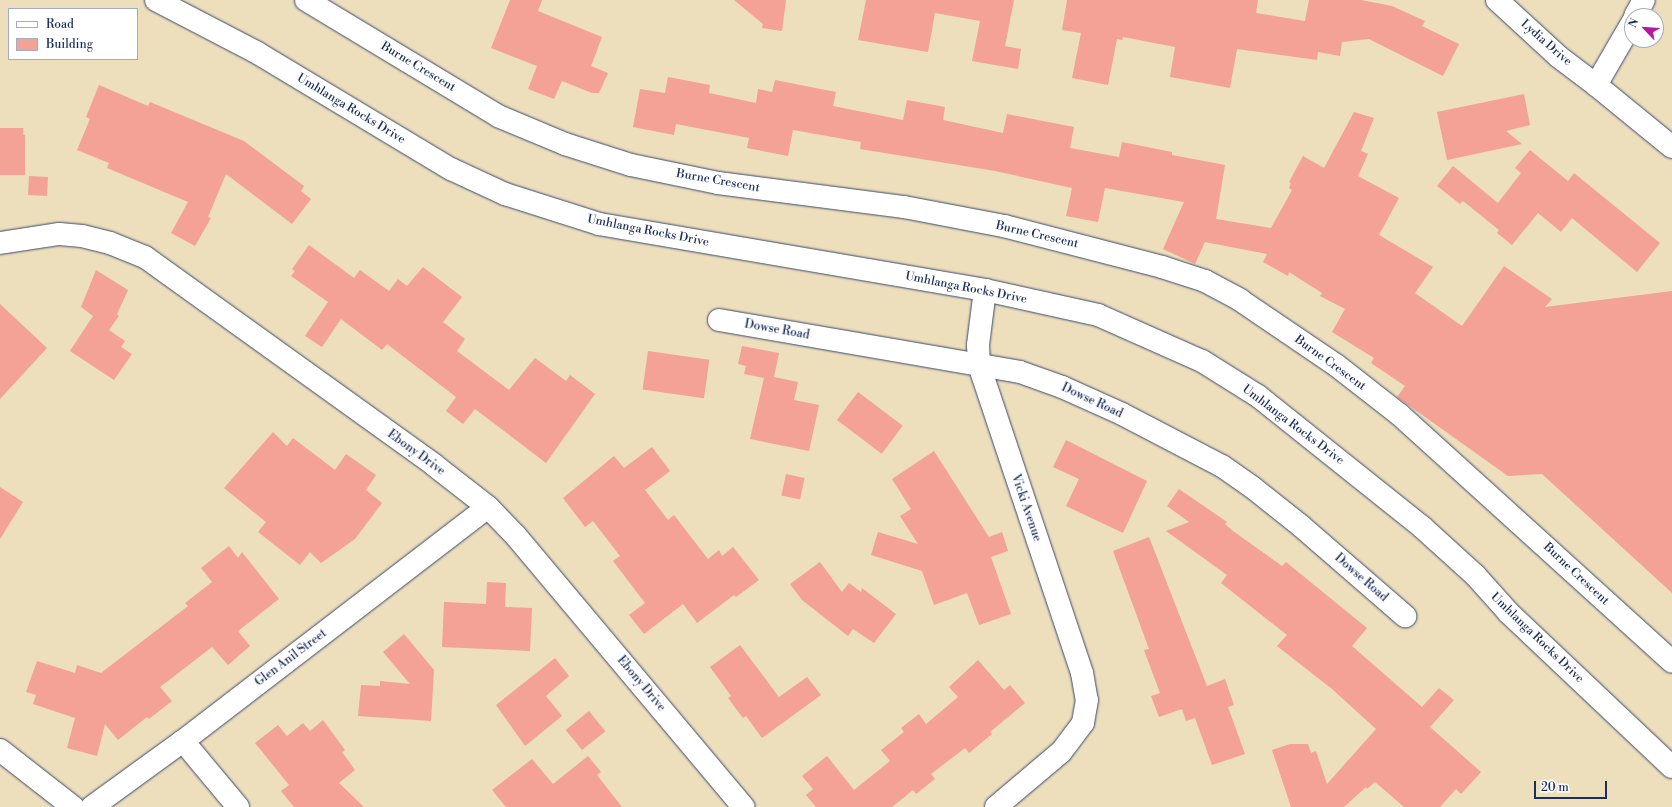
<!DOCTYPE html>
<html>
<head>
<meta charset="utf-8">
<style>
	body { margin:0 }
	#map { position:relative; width:1672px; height:807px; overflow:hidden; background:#eddebc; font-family:"Libre Bodoni",serif }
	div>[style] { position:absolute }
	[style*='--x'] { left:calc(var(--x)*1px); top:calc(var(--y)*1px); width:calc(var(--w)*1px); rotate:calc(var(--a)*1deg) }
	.building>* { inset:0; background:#f3a295; transform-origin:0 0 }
	.roads { filter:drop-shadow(0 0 1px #3a496c) drop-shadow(0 0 1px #3a496c) }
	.street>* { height:22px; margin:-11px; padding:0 11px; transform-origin:11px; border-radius:11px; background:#fff }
	.secondary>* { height:22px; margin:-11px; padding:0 11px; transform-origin:11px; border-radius:11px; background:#fff }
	span { translate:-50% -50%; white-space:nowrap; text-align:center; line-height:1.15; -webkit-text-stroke:3px #fff; paint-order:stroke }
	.street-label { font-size:12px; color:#1b2f5e }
	.legend { position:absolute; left:8px; top:8px; width:130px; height:52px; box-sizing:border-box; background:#fff; border:1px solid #a4acbf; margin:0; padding:5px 7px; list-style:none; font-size:12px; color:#1b2f5e }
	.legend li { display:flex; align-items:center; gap:8px; height:20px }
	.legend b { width:20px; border:1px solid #a4acbf }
	.north { position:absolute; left:1624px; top:8px; width:40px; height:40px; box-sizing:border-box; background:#fff; border:1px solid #a4acbf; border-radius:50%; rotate:295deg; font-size:11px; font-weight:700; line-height:16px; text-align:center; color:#1b2f5e }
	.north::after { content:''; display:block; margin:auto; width:14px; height:18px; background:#b5179e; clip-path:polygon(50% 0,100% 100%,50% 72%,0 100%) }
	.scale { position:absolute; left:1534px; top:781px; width:73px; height:18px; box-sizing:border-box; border:2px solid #1b2f5e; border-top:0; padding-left:5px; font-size:12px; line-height:14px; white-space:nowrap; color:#1b2f5e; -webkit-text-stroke:3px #fff; paint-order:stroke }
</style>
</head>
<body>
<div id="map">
	<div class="building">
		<div style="clip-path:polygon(510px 0,542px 0,538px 11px,602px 37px,591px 66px,608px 73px,599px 93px,592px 93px,562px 81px,554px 99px,528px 89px,537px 66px,491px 48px)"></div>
		<div style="clip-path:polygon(734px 0,786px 0,782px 31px,762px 28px,763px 24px)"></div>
		<div style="clip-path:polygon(866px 0,1014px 0,1005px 46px,1021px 49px,1018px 69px,972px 61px,980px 21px,935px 13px,928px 52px,858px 40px)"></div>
		<div style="clip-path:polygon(1067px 0,1258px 0,1256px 13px,1305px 21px,1309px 0,1361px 0,1392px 6px,1425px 21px,1422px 26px,1459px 44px,1443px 76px,1369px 39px,1342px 42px,1340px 56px,1318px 52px,1317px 60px,1237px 49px,1230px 88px,1170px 77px,1175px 47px,1123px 37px,1122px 40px,1117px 39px,1108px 85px,1072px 78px,1081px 33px,1062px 30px)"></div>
		<div style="clip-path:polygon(668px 77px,710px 85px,709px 93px,756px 103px,758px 89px,772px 92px,775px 80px,836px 92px,833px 106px,903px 120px,907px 100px,945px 107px,943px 120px,1003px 133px,1007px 114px,1074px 127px,1070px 148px,1119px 157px,1122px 142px,1172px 152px,1172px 155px,1225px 165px,1216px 219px,1271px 228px,1292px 190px,1289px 188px,1291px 183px,1289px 182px,1303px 156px,1324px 168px,1354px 112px,1374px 118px,1361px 151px,1368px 154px,1358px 176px,1399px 198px,1379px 235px,1433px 267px,1415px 293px,1462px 326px,1504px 266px,1552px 299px,1545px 307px,1672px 291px,1672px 593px,1542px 474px,1508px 476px,1397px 397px,1405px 386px,1371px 363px,1374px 358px,1332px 332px,1345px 309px,1320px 296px,1322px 293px,1289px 272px,1288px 276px,1263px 262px,1267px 254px,1205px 242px,1195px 264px,1163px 249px,1184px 202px,1105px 188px,1098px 222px,1066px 216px,1072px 188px,995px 171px,860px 149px,861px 142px,793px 130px,788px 156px,747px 148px,749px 138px,676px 124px,674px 135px,633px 127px,640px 89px,665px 93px)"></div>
		<div style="clip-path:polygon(99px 85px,148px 106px,150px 102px,244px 141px,304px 186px,301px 191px,311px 199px,292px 224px,226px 174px,208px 217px,211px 218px,195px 246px,171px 233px,188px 202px,107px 168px,109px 163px,77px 150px,90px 119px,86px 117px)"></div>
		<div style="clip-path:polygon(1524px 94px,1530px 125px,1506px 131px,1522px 144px,1447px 160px,1437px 112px)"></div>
		<div style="clip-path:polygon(0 128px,23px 128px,23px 135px,25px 135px,25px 175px,0 175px)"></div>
		<div style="clip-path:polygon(1530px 150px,1568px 181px,1574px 173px,1660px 243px,1637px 272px,1572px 218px,1561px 232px,1538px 213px,1512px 245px,1497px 233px,1499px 230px,1463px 201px,1460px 204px,1437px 186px,1453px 166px,1498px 203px,1521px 173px,1515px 168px)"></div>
		<div style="left:29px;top:176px;width:19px;height:19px;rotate:3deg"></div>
		<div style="clip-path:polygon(309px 245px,354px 278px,360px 270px,389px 291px,398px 279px,407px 286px,423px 267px,462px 297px,443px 322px,465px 339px,457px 351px,509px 390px,535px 358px,566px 381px,570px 375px,595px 394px,546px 463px,475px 409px,463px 424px,446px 411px,456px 397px,387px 344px,382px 350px,341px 319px,322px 347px,305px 336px,328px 302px,291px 276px,295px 271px,292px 269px)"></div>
		<div style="clip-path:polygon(96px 270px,128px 290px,117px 314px,119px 316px,109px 330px,125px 341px,121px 347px,132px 354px,114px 380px,70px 351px,93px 316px,81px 307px)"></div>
		<div style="clip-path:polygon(0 304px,47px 348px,0 399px)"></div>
		<div style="clip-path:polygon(742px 346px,779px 353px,774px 377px,798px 382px,794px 400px,819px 405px,809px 451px,750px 439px,764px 378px,744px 374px,746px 366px,738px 364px)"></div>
		<div style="left:648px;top:351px;width:62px;height:39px;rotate:8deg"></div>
		<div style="left:858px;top:392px;width:56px;height:35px;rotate:37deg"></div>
		<div style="clip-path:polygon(273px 432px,287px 446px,293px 438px,335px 470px,346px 454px,376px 475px,366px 490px,382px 503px,355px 539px,321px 563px,310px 552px,300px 565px,258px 532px,266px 522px,224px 488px)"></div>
		<div style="clip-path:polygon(1066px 440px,1147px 481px,1123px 533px,1066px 506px,1079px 479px,1053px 467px)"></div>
		<div style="clip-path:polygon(652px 447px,670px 471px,645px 490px,668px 520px,674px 515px,708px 559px,719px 550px,722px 556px,733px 547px,759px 580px,736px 597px,734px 595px,697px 623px,683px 604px,644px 634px,629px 615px,645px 603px,613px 561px,620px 556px,593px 521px,585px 527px,563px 498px,614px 456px,624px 468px)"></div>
		<div style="clip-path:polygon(934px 451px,989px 537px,1002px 532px,1008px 551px,991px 557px,1011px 614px,979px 625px,967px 593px,934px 605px,922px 571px,871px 555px,878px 532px,918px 544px,900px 516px,911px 509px,892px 479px)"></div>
		<div style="left:786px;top:474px;width:19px;height:22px;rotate:12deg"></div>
		<div style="clip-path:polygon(0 487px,23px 502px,0 539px)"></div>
		<div style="clip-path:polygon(1179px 489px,1227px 522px,1225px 524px,1233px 531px,1282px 566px,1286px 562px,1367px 628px,1352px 646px,1422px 707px,1439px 688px,1454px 700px,1430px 727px,1481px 772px,1461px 794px,1456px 789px,1440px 807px,1404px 807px,1375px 782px,1367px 789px,1366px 787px,1344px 807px,1291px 807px,1272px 750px,1290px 744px,1308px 744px,1311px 753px,1316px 751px,1327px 784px,1376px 729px,1332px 689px,1277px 646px,1287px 635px,1221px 583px,1227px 575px,1166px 531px,1189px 522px,1167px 506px)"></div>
		<div style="clip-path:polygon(1149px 537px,1207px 686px,1225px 679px,1234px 705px,1228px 707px,1245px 754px,1212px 765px,1195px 718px,1186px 721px,1182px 709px,1159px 717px,1151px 696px,1160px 693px,1144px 650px,1149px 649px,1113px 551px)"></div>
		<div style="clip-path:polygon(229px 546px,238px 558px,242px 552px,279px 599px,238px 631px,250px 646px,228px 665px,212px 647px,160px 687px,172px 701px,149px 719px,147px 717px,118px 740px,105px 724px,97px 756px,67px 748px,75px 718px,33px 704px,36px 695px,26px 692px,37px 661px,75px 673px,77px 665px,101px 673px,188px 606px,185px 603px,212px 582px,201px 568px)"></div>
		<div style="clip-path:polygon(820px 562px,842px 592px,849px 583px,861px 592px,862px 588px,896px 614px,874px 643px,853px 629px,848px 636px,802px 600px,790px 584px)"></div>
		<div style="clip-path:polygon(487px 582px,506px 583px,505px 607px,532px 608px,530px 651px,442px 647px,444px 602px,486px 604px)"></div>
		<div style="clip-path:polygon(404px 634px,434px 670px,431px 721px,358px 716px,361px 685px,380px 686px,380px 681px,410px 684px,383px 652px)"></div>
		<div style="clip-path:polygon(740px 645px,779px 697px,807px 677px,821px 695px,762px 738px,746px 716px,743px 718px,728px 698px,731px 696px,710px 667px)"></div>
		<div style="clip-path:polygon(555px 658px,569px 676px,546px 696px,562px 716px,525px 746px,496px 705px)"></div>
		<div style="clip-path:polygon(978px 660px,1004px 690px,1010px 685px,1025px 703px,990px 732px,992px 734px,969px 753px,965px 748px,931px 774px,935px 779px,916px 794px,913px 790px,892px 807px,816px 807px,806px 795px,813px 789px,802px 776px,827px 756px,854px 790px,890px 761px,881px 750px,904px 732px,901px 728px,919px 714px,926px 724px,958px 697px,949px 687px)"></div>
		<div style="left:589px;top:711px;width:26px;height:30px;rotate:51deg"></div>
		<div style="clip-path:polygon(323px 720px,345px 750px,342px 752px,355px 770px,339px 783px,364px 807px,294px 807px,281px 791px,289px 785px,255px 743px,278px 725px,287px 736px,303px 723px,310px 731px)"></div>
		<div style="clip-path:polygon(588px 756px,601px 772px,597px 775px,622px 807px,506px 807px,492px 790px,532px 759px,553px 784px)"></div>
	</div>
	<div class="roads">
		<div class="street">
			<div style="--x:306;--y:0;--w:224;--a:31.1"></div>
			<div style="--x:498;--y:116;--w:73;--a:22.7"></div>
			<div style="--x:565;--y:144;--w:69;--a:17.7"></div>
			<div style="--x:631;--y:165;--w:89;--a:11.7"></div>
			<div style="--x:718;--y:183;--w:188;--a:7.4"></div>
			<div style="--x:904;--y:207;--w:102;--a:10.8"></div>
			<div style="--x:1004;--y:226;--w:163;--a:14.5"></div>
			<div style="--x:1162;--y:267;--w:45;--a:18"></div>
			<div style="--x:1205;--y:281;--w:40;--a:28"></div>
			<div style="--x:1240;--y:300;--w:116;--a:34.1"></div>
			<div style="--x:1336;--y:365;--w:81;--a:38"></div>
			<div style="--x:1400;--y:415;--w:367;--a:42.2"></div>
			<div style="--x:1497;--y:0;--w:84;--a:42.6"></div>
			<div style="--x:1559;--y:57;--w:46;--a:37.1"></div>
			<div style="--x:1635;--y:16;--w:18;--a:-61"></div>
			<div style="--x:1632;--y:23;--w:72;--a:120.1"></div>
			<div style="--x:1596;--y:85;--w:98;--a:39.2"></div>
			<div style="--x:0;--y:243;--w:60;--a:-8.7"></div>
			<div style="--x:59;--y:234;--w:23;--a:5"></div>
			<div style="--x:82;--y:236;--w:29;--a:14"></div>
			<div style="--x:110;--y:243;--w:38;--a:22"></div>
			<div style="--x:145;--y:257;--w:356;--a:35.7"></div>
			<div style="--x:434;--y:465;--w:68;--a:37.9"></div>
			<div style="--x:488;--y:507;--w:40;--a:46"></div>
			<div style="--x:516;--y:536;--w:354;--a:50"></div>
			<div style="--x:985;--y:290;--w:55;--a:97.3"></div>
			<div style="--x:978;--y:345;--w:20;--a:87"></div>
			<div style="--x:979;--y:365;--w:325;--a:71.5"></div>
			<div style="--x:1082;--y:673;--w:27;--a:80"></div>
			<div style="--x:1087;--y:700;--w:23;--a:100"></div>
			<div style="--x:1083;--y:723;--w:36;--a:127"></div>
			<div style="--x:1061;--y:752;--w:85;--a:139.8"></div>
			<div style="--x:719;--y:320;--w:305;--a:9.8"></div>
			<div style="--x:1020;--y:372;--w:45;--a:19.7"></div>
			<div style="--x:1062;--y:387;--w:66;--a:24.2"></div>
			<div style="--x:1122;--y:414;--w:113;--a:27.5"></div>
			<div style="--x:1222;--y:466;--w:37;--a:35"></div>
			<div style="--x:1252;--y:487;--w:63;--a:38.5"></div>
			<div style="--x:1301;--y:526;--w:138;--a:40.9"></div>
			<div style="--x:183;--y:741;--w:86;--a:50.2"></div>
			<div style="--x:0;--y:750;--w:93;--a:38"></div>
			<div style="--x:92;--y:807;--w:112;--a:-36"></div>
			<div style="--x:183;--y:741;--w:384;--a:-37.5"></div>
		</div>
		<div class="secondary">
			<div style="--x:156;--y:0;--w:113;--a:27.5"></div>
			<div style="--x:256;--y:52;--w:227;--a:31"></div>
			<div style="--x:451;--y:169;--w:60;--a:24.8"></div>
			<div style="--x:505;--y:194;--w:99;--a:17.7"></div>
			<div style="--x:599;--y:224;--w:392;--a:9.7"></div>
			<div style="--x:985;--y:290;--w:116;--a:12.5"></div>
			<div style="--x:1098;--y:315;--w:114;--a:23.9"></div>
			<div style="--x:1202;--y:361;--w:66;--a:32"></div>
			<div style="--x:1258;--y:396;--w:210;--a:38.6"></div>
			<div style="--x:1422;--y:527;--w:72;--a:42.2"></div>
			<div style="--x:1475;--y:575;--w:51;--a:48.2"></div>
			<div style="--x:1509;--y:613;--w:224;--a:43.4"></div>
		</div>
	</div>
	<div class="street-label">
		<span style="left:1546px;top:43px;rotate:41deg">Lydia Drive</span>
		<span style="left:418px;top:67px;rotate:31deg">Burne Crescent</span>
		<span style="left:351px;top:109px;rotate:31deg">Umhlanga Rocks Drive</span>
		<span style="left:718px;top:181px;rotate:10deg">Burne Crescent</span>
		<span style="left:648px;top:231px;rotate:11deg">Umhlanga Rocks Drive</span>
		<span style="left:1037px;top:235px;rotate:13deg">Burne Crescent</span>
		<span style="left:966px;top:288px;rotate:11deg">Umhlanga Rocks Drive</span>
		<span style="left:777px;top:330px;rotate:10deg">Dowse Road</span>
		<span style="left:1330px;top:363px;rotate:36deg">Burne Crescent</span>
		<span style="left:1092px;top:401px;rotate:25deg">Dowse Road</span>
		<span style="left:1293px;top:425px;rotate:37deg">Umhlanga Rocks Drive</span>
		<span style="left:416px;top:453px;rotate:36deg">Ebony Drive</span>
		<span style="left:1026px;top:508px;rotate:71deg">Vicki Avenue</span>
		<span style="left:1576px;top:574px;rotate:43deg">Burne Crescent</span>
		<span style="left:1361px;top:578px;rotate:41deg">Dowse Road</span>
		<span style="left:1537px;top:638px;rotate:44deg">Umhlanga Rocks Drive</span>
		<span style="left:291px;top:658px;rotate:-37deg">Glen Anil Street</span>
		<span style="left:641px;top:684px;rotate:50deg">Ebony Drive</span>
	</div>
	<ul class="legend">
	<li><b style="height:5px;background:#fff"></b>Road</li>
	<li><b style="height:11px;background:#f3a295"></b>Building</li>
	</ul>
	<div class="north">N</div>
	<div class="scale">20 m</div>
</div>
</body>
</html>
